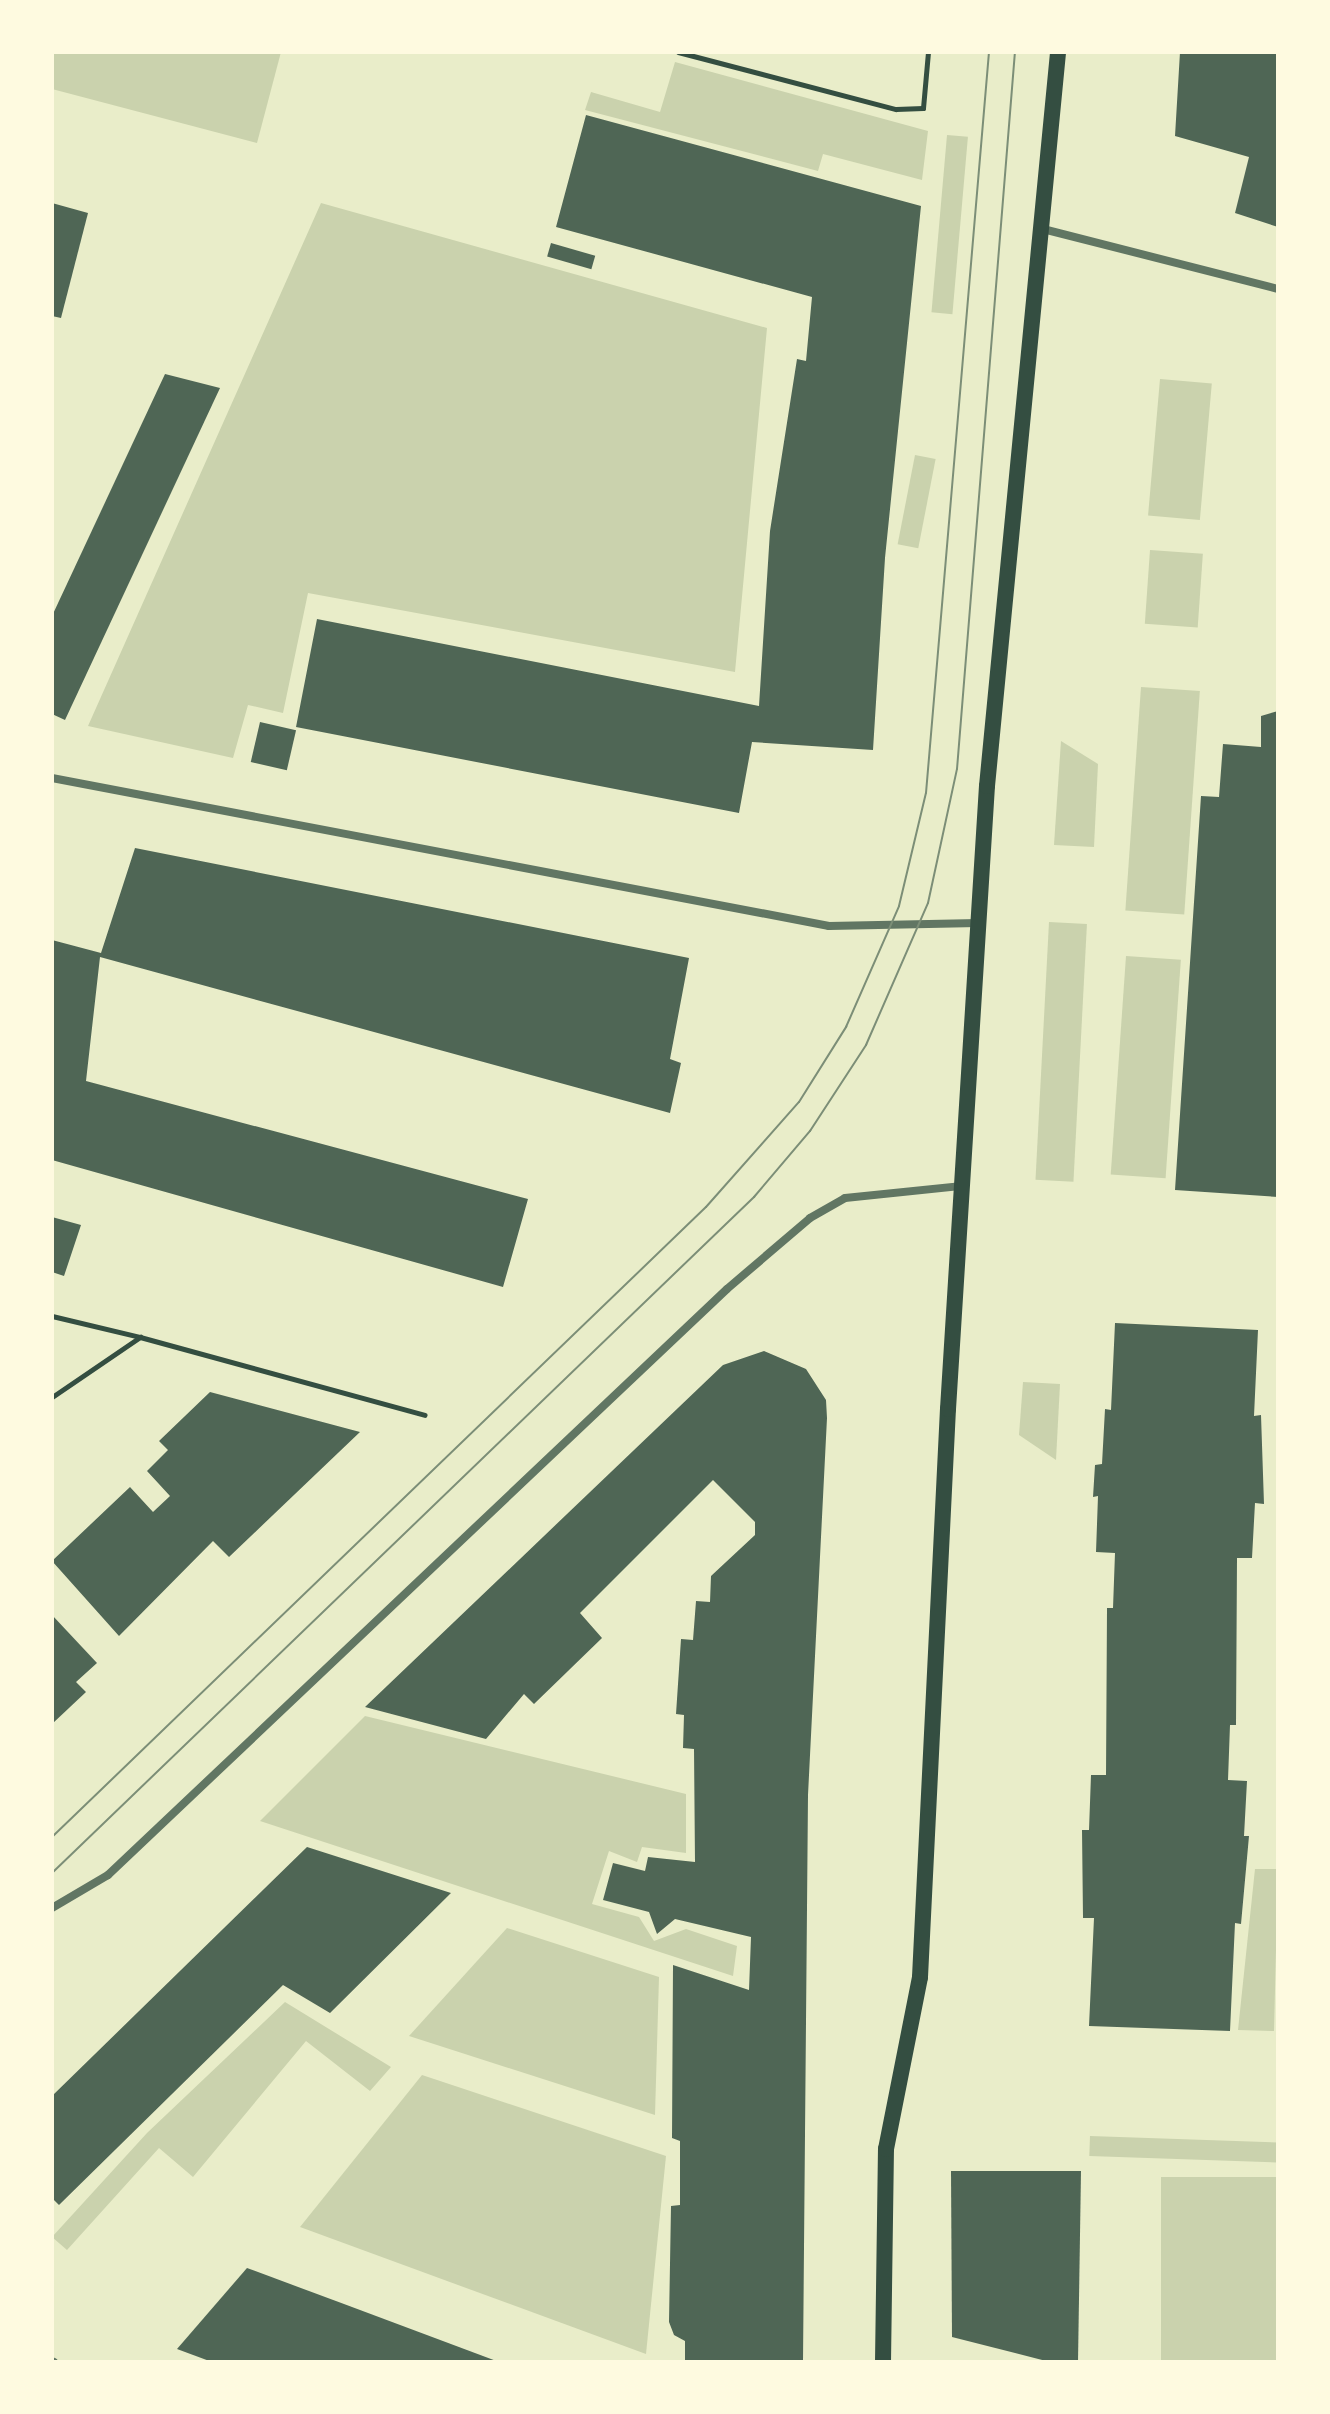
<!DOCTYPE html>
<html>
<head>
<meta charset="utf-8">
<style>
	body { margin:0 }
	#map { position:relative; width:1330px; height:2414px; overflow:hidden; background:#e9edc9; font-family:Georgia,serif }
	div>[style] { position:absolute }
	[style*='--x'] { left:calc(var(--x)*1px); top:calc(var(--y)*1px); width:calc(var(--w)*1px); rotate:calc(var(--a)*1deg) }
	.green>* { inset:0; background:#cad2ad; transform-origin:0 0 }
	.building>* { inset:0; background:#4f6655; transform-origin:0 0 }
	.path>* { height:5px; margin:-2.5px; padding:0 2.5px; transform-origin:2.5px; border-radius:2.5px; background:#344e41 }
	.minor>* { height:8px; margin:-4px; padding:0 4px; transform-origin:4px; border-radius:4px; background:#617663 }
	.secondary>* { height:16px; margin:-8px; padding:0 8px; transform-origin:8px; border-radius:8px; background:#344e41 }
	.tram>* { height:2px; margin:-1px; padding:0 1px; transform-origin:1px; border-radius:1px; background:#7c8e77 }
	span { translate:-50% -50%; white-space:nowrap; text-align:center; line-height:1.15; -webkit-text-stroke:6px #fefae0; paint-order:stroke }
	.frame { position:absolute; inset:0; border:54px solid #fefae0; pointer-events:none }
</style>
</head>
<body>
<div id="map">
	<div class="green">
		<div style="clip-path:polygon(52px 52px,281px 52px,257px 143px,52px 89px)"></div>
		<div style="clip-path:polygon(675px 62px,928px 131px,922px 180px,823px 154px,818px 171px,585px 110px,591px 92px,660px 112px)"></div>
		<div style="left:947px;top:135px;width:21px;height:178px;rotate:5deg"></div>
		<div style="clip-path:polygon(321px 203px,767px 328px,735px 672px,308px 593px,283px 713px,248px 705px,233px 758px,88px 726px)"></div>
		<div style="left:1160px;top:379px;width:52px;height:137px;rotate:5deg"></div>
		<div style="left:915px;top:455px;width:21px;height:91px;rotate:11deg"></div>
		<div style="left:1150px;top:550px;width:53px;height:74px;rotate:4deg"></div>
		<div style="left:1141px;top:687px;width:59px;height:224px;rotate:4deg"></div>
		<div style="clip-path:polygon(1061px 741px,1098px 764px,1094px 847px,1054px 845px)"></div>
		<div style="left:1049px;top:922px;width:38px;height:258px;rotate:3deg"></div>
		<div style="left:1126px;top:956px;width:55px;height:219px;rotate:4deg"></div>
		<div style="clip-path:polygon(1023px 1382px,1060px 1384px,1056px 1460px,1019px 1435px)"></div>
		<div style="clip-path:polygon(365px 1716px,686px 1794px,686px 1853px,642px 1847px,637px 1862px,609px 1851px,592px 1904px,639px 1917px,654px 1941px,686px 1929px,737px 1946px,733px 1976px,260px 1821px)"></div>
		<div style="clip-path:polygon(1255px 1869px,1278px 1869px,1274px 2031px,1238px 2030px)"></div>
		<div style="clip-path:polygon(507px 1928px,659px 1977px,655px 2115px,409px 2036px)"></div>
		<div style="clip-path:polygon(285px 2002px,391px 2067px,370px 2091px,306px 2041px,193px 2177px,159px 2148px,67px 2250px,52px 2237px,147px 2133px)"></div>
		<div style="clip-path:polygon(422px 2075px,666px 2156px,646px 2354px,300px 2227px)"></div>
		<div style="left:1090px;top:2136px;width:188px;height:20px;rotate:2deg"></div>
		<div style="left:1278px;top:2177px;width:185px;height:117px;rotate:90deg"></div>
	</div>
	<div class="building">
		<div style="clip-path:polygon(1180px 52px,1278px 52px,1278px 227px,1235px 213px,1249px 157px,1175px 136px)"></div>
		<div style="clip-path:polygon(586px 115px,921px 206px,885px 558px,873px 750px,752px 742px,739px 813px,296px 727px,317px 619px,759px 706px,770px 531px,797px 359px,806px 361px,812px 297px,556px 227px)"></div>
		<div style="clip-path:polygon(52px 203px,88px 213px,61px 318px,52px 316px)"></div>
		<div style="left:551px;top:243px;width:46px;height:14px;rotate:16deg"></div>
		<div style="clip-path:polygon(165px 374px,220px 388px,65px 720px,52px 714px,52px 616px)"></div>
		<div style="clip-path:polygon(1278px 711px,1278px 1197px,1175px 1190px,1201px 796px,1219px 797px,1223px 744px,1261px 747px,1261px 716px)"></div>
		<div style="left:260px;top:722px;width:37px;height:41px;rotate:13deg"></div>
		<div style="clip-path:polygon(135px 848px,689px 958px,670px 1059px,681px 1063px,670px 1113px,100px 957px,86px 1081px,528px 1199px,503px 1287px,52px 1160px,52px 940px,101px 953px)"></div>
		<div style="clip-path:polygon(52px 1217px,81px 1225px,64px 1276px,52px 1272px)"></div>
		<div style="clip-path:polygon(1115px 1323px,1258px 1330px,1254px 1416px,1261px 1415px,1264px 1504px,1255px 1503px,1252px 1558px,1237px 1558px,1236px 1725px,1230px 1725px,1228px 1780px,1247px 1781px,1244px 1836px,1249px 1836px,1241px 1924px,1235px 1923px,1230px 2031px,1089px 2026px,1094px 1918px,1083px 1918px,1082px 1830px,1089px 1830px,1091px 1775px,1106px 1775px,1107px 1608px,1113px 1608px,1115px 1553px,1096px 1552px,1098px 1496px,1093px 1497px,1095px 1465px,1102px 1464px,1105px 1409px,1111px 1410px)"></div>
		<div style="clip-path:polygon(764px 1351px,806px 1369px,826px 1400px,827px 1418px,808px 1795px,803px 2362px,685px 2362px,685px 2341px,674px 2335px,669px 2322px,671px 2206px,680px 2205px,680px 2141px,672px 2138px,673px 1965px,749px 1990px,751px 1937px,675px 1919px,657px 1934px,649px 1912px,603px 1900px,613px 1863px,645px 1871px,648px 1857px,695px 1862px,694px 1749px,683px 1748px,684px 1715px,676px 1714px,681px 1639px,693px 1640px,696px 1601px,710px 1602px,711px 1576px,755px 1535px,755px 1522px,713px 1480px,580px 1613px,602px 1638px,534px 1704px,524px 1694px,486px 1739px,365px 1707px,723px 1365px)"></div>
		<div style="clip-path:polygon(210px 1392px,360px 1432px,229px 1557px,213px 1541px,119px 1636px,52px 1561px,130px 1487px,153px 1512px,170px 1496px,147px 1471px,168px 1450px,159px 1441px)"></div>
		<div style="clip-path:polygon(52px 1615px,97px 1663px,76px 1682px,86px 1692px,52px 1724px)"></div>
		<div style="clip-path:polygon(307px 1847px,451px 1893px,330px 2013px,283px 1985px,59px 2205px,52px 2198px,52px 2096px)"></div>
		<div style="clip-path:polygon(951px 2171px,1081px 2171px,1078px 2362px,1050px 2362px,952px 2337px)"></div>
		<div style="clip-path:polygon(247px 2268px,344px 2304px,499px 2362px,212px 2362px,177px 2349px)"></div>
	</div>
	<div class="path">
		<div style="--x:678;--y:52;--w:225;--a:14.7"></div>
		<div style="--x:896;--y:109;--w:27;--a:-2"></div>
		<div style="--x:923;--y:108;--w:56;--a:-84.9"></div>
		<div style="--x:52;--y:1316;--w:90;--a:13.4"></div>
		<div style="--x:52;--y:1397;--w:107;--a:-34.3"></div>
		<div style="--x:140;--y:1337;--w:295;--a:15.3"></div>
	</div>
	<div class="minor">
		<div style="--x:1039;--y:228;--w:247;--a:14.3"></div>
		<div style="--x:52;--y:778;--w:791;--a:10.78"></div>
		<div style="--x:829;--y:926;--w:149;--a:-1.2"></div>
		<div style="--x:52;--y:1908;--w:65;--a:-30.5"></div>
		<div style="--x:108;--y:1875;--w:852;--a:-43.43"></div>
		<div style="--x:727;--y:1289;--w:109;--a:-40.5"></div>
		<div style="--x:810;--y:1218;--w:40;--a:-29.7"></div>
		<div style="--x:845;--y:1198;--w:118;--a:-5.9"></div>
		<div style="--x:52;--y:2361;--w:2;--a:27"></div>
	</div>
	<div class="secondary">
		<div style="--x:883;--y:2362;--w:213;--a:-89.2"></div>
		<div style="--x:886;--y:2149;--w:175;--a:-78.8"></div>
		<div style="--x:920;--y:1977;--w:569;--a:-87.18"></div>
		<div style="--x:948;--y:1409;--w:624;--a:-86.42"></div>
		<div style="--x:987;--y:786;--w:737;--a:-84.47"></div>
	</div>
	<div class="tram">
		<div style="--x:52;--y:1837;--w:908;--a:-43.93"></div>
		<div style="--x:706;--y:1207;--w:140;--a:-48.5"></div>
		<div style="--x:799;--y:1102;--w:89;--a:-57.9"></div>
		<div style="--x:846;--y:1027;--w:132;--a:-66.3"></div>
		<div style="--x:899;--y:906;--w:116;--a:-76.6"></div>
		<div style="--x:926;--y:793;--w:744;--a:-85.14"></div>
		<div style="--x:52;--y:1873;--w:975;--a:-43.92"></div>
		<div style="--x:754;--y:1197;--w:87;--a:-49.7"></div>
		<div style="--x:810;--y:1131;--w:103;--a:-56.9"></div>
		<div style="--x:866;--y:1045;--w:155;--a:-66.4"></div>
		<div style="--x:928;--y:903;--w:137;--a:-77.8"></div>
		<div style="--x:957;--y:769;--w:719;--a:-85.38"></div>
	</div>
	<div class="frame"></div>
</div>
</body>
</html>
